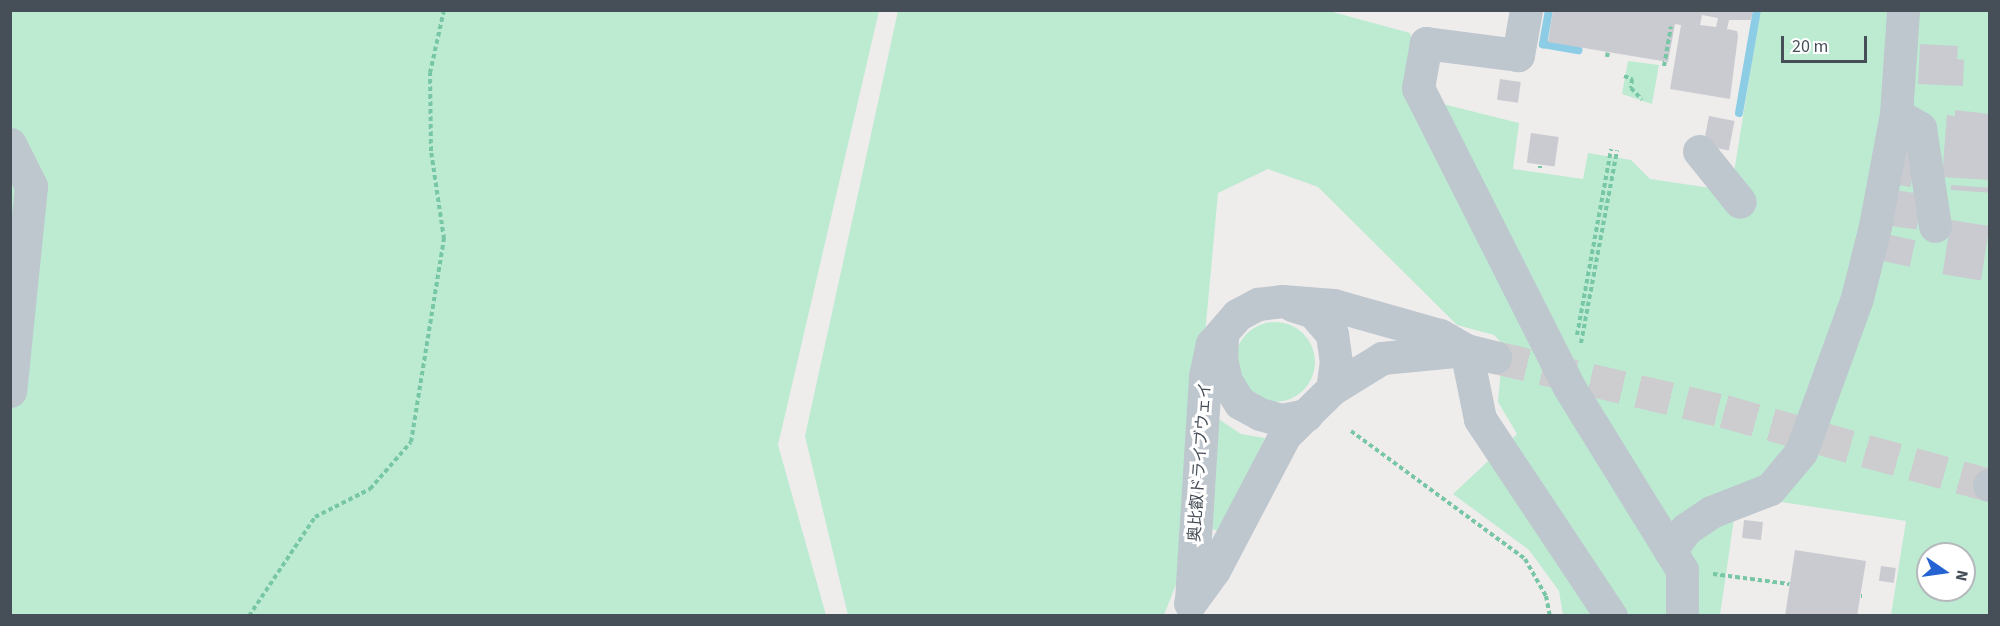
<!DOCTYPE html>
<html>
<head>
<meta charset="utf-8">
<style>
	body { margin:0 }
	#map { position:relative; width:2000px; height:626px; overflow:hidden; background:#efecec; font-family:"Source Sans 3","Noto Sans JP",sans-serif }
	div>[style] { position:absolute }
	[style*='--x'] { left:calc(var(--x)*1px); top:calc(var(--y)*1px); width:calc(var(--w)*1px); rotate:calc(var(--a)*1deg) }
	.green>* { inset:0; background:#bcebd2 }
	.round { border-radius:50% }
	.stream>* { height:8px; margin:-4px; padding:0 4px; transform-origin:4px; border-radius:4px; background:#8ccce5 }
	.building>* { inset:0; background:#cacbd1; transform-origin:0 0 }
	.minor-tunnel>* { height:33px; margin-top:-16.5px; transform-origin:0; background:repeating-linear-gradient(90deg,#cdccce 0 33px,transparent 0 49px) }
	.path>* { height:4px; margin-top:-2px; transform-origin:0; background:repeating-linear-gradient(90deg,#77c6a5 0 4.5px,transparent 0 7.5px) }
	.minor>* { height:33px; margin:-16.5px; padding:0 16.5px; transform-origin:16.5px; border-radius:16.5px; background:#bec6ce }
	span { translate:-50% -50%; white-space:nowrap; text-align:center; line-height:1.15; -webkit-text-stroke:6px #fff; paint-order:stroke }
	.street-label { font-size:16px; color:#464e58 }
	.frame { position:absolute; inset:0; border:12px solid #464e58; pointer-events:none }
	.north { position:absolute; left:1916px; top:542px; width:60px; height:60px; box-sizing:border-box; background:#fff; border:2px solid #b5b8bc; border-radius:50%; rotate:103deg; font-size:16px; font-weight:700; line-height:24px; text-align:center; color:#464e58 }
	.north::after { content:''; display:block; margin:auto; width:21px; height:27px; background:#2463d1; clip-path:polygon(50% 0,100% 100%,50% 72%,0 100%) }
	.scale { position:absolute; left:1781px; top:36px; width:86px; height:27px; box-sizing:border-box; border:3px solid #464e58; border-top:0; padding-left:8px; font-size:18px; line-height:21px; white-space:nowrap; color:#464e58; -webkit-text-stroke:4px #fff; paint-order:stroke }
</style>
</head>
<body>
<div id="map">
	<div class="green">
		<div style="clip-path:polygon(10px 11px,879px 11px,778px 445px,826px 615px,11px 615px)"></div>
		<div style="clip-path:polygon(evenodd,898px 11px,1329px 11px,1410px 33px,1427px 100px,1519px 123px,1513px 169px,1583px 179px,1588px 153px,1631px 160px,1650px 179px,1731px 191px,1760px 11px,1989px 11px,1989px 615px,1891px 615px,1906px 521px,1769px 500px,1734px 519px,1720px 615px,1563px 615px,1559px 591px,1529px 550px,1453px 494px,1517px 434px,1498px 402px,1503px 344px,1494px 335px,1457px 325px,1318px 187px,1268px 169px,1218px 193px,1184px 564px,1164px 615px,848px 615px,805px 436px,898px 11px,1928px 554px,1964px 554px,1964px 590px,1928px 590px,1928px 554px)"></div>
		<div style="clip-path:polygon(1628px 61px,1659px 65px,1652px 104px,1622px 94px)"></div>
		<div class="round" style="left:1235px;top:322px;width:80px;height:80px"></div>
		<div style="clip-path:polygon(1214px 416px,1241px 434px,1265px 438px,1220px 531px,1201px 527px)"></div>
	</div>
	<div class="stream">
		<div style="--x:1549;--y:10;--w:35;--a:100"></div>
		<div style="--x:1543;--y:44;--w:36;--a:10"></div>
		<div style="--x:1739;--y:113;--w:105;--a:-80.1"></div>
	</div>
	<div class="building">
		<div style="clip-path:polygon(evenodd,1553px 10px,1753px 10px,1751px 20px,1729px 20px,1727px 29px,1737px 31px,1738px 36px,1730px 99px,1670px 89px,1681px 25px,1675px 24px,1668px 62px,1548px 42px,1553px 10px,1702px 15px,1718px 18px,1716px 27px,1700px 25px,1702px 15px)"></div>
		<div style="clip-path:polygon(1920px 44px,1958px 46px,1957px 59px,1964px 60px,1963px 86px,1918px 84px)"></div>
		<div style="left:1500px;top:79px;width:21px;height:21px;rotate:8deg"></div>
		<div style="clip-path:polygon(1955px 110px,1990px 114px,1990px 180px,1942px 177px,1947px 115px,1955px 116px)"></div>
		<div style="left:1709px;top:116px;width:26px;height:30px;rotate:11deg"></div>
		<div style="left:1531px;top:133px;width:28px;height:30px;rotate:8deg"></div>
		<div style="left:1903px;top:147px;width:15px;height:38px;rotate:11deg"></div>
		<div style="left:1951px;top:185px;width:39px;height:5px;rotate:4deg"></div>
		<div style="left:1894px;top:190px;width:28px;height:36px;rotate:8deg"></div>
		<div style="left:1951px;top:220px;width:39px;height:55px;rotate:9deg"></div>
		<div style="left:1886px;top:234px;width:30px;height:27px;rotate:12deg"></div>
		<div style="left:1744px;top:520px;width:19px;height:18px;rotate:6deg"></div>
		<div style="clip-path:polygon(1795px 550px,1866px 561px,1857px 616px,1785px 616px)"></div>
		<div style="left:1881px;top:566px;width:15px;height:15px;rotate:8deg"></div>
	</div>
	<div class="minor-tunnel">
		<div style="--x:1495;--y:357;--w:235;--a:13.3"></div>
		<div style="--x:1724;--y:411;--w:275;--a:15.6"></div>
	</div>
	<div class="path">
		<div style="--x:1607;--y:57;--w:5;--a:-79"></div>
		<div style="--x:1664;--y:66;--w:40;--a:-80"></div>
		<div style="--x:1624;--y:76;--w:9;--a:21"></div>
		<div style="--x:1632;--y:79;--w:9;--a:96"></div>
		<div style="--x:1631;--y:88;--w:16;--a:47"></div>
		<div style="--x:1540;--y:168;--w:2;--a:-90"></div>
		<div style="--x:1577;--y:335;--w:189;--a:-79.6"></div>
		<div style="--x:1581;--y:343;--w:196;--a:-79.4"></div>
		<div style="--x:1351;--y:431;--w:216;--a:36.3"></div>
		<div style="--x:1525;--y:559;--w:43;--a:60.4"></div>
		<div style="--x:1546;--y:596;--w:20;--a:79"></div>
		<div style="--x:1713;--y:574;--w:77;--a:7.5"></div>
		<div style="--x:1861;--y:596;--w:1;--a:0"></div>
		<div style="--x:249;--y:616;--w:119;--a:-56.3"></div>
		<div style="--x:315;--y:517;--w:62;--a:-27"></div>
		<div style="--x:370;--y:489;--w:62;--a:-48.9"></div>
		<div style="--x:411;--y:442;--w:206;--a:-80.8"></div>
		<div style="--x:444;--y:239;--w:89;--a:-98.4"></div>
		<div style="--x:431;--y:151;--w:78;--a:-90.7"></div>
		<div style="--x:430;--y:73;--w:65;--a:-77.5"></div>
	</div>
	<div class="minor">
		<div style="--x:1526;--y:10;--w:46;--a:100.1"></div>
		<div style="--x:1518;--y:55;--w:93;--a:-172.6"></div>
		<div style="--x:1426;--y:43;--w:46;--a:100.1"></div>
		<div style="--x:1418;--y:88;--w:335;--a:63.2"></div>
		<div style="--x:1569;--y:387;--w:215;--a:58.3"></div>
		<div style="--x:1682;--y:570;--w:46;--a:90"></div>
		<div style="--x:1896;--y:114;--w:28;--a:30"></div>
		<div style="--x:1920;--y:128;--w:99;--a:81.3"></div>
		<div style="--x:10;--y:144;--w:47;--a:63.4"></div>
		<div style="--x:31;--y:186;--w:206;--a:95.8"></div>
		<div style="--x:1699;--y:151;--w:65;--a:51.2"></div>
		<div style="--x:1292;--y:305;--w:22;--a:18"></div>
		<div style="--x:1313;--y:312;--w:29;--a:49"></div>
		<div style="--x:1332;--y:334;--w:27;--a:82"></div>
		<div style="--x:1336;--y:361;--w:28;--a:98"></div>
		<div style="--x:1222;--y:339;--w:19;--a:93"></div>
		<div style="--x:1221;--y:358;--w:24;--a:78"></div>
		<div style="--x:1226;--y:381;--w:26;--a:58"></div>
		<div style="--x:1240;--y:403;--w:23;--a:29"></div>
		<div style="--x:1260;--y:414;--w:22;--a:16"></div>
		<div style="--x:1281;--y:420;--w:26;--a:-11"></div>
		<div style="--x:1466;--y:350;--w:70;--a:78.5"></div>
		<div style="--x:1480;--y:419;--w:237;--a:56.4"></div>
		<div style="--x:1989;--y:485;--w:1;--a:0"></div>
		<div style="--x:1670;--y:551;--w:27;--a:-54"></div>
		<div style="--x:1686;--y:529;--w:30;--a:-34"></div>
		<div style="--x:1711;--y:512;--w:63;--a:-21.3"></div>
		<div style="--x:1770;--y:489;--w:48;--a:-50"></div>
		<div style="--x:1801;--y:452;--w:164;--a:-70"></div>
		<div style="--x:1857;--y:298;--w:74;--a:-76"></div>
		<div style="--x:1875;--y:226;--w:114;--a:-79.4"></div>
		<div style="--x:1896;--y:114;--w:104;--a:-86.1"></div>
		<div style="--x:1191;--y:600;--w:224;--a:-86.4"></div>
		<div style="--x:1205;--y:376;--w:33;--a:-78"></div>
		<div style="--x:1212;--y:344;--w:38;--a:-49"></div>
		<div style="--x:1237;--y:315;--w:24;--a:-28"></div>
		<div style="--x:1258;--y:304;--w:24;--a:-7"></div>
		<div style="--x:1282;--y:301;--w:51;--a:4.5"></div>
		<div style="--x:1333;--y:305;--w:111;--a:15.7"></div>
		<div style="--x:1440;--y:335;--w:30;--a:30"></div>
		<div style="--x:1466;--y:350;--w:30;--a:14"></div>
		<div style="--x:1190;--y:603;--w:41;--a:-54"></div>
		<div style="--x:1214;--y:570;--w:153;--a:-62.3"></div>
		<div style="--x:1285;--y:435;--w:66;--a:-44.4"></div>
		<div style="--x:1332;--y:389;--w:59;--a:-31.8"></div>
		<div style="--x:1382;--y:358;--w:83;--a:-5.5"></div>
	</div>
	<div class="street-label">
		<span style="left:1200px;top:462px;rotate:-86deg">奥比叡ドライブウェイ</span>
	</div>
	<div class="frame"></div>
	<div class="north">N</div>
	<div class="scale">20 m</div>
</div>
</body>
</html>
